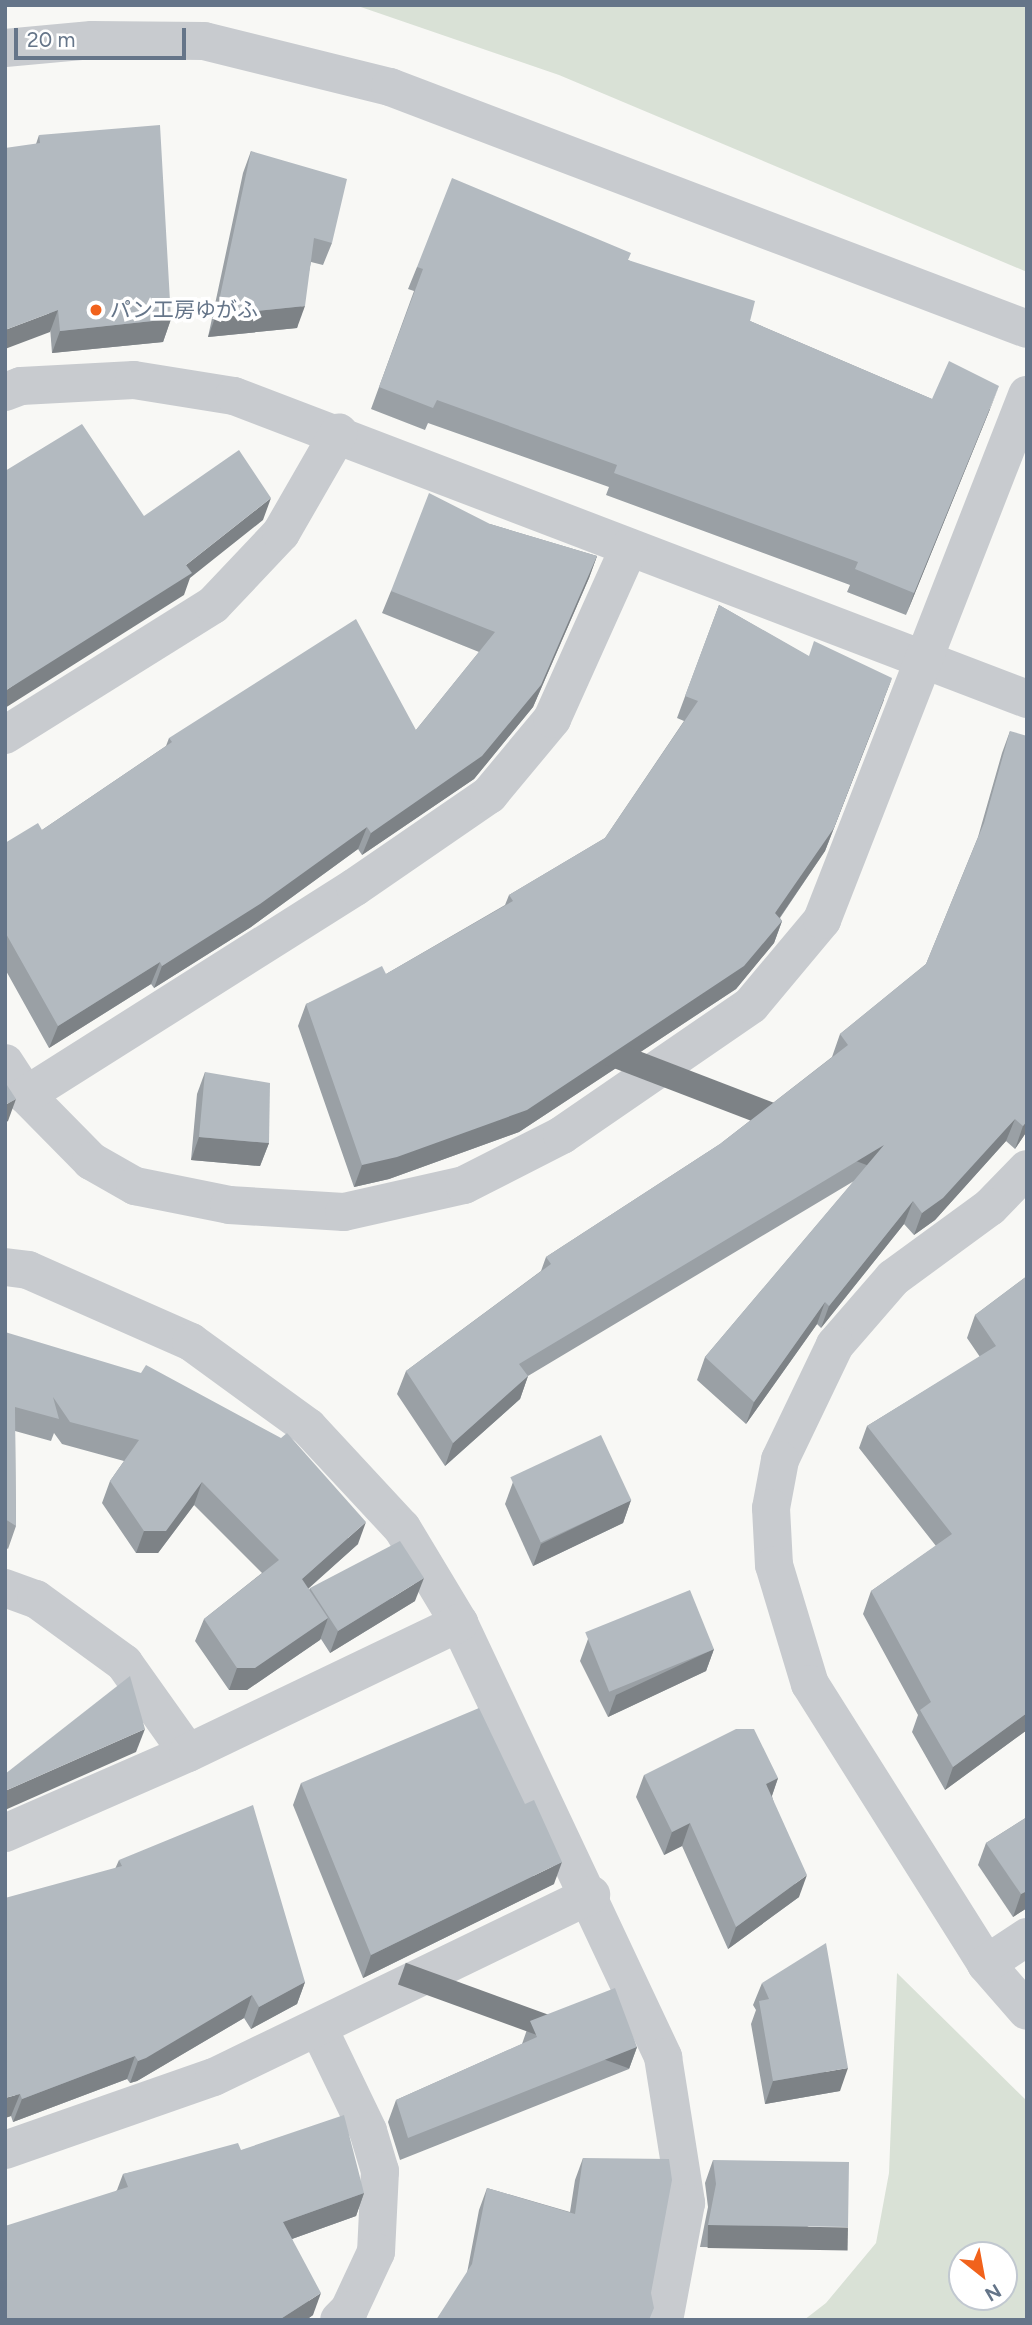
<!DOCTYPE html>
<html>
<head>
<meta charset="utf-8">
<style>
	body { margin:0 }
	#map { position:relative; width:1032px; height:2325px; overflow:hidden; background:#f8f8f5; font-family:Figtree,"Noto Sans JP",sans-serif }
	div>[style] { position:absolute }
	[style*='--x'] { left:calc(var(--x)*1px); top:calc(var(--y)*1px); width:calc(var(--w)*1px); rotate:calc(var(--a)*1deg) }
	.green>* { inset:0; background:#d9e1d6 }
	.minor>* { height:38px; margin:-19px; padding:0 19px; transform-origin:19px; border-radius:19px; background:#c8cbcf }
	.wall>* { inset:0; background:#9aa0a5 }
	.shaded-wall>* { inset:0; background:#7d8286; transform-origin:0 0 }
	.building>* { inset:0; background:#b3bac0; transform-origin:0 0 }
	.dots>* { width:19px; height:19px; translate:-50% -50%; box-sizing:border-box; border:4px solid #fff; border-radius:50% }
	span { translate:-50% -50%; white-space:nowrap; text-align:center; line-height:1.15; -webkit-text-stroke:7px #fff; paint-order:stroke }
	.poi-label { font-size:21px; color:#657589 }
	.left { translate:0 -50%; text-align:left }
	.frame { position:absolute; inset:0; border:7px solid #657589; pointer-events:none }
	.north { position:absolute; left:948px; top:2241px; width:70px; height:70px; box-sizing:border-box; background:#fff; border:2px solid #c1c8d0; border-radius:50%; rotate:149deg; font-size:19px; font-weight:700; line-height:28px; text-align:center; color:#657589 }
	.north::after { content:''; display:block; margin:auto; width:24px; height:32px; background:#f1621c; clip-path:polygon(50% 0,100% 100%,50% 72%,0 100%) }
	.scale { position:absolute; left:14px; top:28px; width:172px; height:32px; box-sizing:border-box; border:4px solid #657589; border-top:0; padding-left:9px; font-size:21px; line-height:24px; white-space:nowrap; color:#657589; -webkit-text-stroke:5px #fff; paint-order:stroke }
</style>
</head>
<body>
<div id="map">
	<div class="green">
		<div style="clip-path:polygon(355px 5px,1027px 5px,1027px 272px,559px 75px)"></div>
		<div style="clip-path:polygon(evenodd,897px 1973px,1027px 2101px,1027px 2320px,804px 2320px,826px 2303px,876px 2243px,889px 2173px,897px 1973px,962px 2255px,1004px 2255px,1004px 2297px,962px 2297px,962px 2255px)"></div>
	</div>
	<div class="minor">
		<div style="--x:5;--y:48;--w:87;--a:-5.3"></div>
		<div style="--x:92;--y:40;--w:112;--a:0.5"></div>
		<div style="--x:204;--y:41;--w:192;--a:13.9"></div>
		<div style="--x:390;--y:87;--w:681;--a:20.8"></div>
		<div style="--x:5;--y:392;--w:17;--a:-21"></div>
		<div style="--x:21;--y:386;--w:113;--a:-3"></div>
		<div style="--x:134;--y:380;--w:101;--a:9.1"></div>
		<div style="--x:234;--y:396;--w:849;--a:20.91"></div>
		<div style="--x:5;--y:735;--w:245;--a:-32"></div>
		<div style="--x:213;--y:605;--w:99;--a:-46.6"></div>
		<div style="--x:281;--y:533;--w:116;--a:-60.1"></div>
		<div style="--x:5;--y:1063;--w:38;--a:57"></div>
		<div style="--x:26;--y:1095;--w:93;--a:45.4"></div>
		<div style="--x:91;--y:1161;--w:51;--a:29.6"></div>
		<div style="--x:135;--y:1186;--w:96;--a:11.4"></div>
		<div style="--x:229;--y:1205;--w:115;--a:3.5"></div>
		<div style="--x:344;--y:1212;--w:123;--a:-12.7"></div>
		<div style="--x:464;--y:1185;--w:110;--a:-27"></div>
		<div style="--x:562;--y:1135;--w:229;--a:-34.5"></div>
		<div style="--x:751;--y:1005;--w:111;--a:-50.1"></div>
		<div style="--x:822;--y:920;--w:564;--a:-68.67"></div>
		<div style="--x:26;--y:1095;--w:389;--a:-32.3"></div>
		<div style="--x:355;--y:887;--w:163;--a:-34.5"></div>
		<div style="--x:489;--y:795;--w:99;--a:-50.3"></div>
		<div style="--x:552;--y:719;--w:188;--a:-65.8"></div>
		<div style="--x:1027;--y:1169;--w:53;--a:134.2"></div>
		<div style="--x:990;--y:1207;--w:120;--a:143.8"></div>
		<div style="--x:893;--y:1278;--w:89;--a:130.9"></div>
		<div style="--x:835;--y:1345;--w:127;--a:115.6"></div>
		<div style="--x:780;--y:1460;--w:49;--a:100.6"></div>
		<div style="--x:771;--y:1508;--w:57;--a:87"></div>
		<div style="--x:774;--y:1565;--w:124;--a:73.2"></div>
		<div style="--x:810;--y:1684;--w:331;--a:57.8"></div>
		<div style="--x:986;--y:1964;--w:62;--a:48.9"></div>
		<div style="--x:5;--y:1267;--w:23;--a:7"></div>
		<div style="--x:28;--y:1270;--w:178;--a:23.8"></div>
		<div style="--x:191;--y:1342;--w:145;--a:36"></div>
		<div style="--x:308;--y:1427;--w:138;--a:47.1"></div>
		<div style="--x:402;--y:1528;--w:111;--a:59"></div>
		<div style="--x:459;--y:1623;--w:480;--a:64.8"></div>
		<div style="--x:663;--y:2057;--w:148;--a:81"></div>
		<div style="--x:686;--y:2203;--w:119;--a:100.6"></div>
		<div style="--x:5;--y:1588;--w:33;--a:20"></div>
		<div style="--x:36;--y:1599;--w:109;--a:36"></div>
		<div style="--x:124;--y:1663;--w:110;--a:54.6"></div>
		<div style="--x:5;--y:1833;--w:200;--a:-23.6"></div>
		<div style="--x:188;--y:1753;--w:301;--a:-25.6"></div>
		<div style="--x:986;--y:1964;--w:49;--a:-33.4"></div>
		<div style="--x:319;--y:2029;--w:113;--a:64.3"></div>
		<div style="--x:368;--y:2131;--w:42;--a:73.3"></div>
		<div style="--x:380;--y:2171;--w:81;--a:92.8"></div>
		<div style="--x:376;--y:2252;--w:64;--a:115"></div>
		<div style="--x:349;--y:2310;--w:14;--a:135"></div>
		<div style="--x:5;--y:2150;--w:221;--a:-19.3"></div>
		<div style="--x:214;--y:2077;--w:419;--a:-25.8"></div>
	</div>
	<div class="wall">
		<div style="clip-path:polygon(39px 135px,171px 319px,163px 342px,52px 353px,36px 144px)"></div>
		<div style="clip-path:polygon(251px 151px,332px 243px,323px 265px,311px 262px,297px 328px,208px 337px,243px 173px)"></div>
		<div style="clip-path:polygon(628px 260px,750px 321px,932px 399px,990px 409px,906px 615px,847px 592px,850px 585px,606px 495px,609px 487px,428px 423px,425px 430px,371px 409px,414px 291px,408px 289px,417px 267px)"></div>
		<div style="clip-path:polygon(490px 524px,597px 556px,589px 578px,533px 707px,474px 779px,362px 855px,358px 849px,251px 927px,154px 988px,151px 984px,49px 1048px,5px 969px,5px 843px,42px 830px,166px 746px,169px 738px,416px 730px,479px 652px,382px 613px,391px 591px)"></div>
		<div style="clip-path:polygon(719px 605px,884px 700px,825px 851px,780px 918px,782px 921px,774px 943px,736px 989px,519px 1132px,389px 1179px,354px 1187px,298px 1026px,306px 1004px,386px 974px,505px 905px,509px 895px,605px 838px,684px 721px,677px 718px)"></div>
		<div style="clip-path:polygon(1010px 731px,1027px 1131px,1015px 1149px,1006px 1141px,935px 1220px,914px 1235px,904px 1224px,821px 1328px,817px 1324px,746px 1424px,697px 1380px,705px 1357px,854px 1181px,528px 1376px,520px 1399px,445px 1466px,397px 1394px,406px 1371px,541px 1271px,546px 1257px,720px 1144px,832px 1057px,840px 1034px,926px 964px,978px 837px,1002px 753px)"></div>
		<div style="clip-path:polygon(205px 1072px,269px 1143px,260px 1166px,191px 1160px,197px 1094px)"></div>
		<div style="clip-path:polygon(1027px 1276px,1027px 1730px,945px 1790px,912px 1732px,918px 1715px,863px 1614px,871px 1591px,936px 1546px,859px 1448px,867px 1426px,980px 1357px,967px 1338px,975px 1315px)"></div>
		<div style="clip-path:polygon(5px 1332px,358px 1544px,308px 1589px,309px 1590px,310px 1588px,415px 1601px,330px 1653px,321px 1639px,247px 1690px,229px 1690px,195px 1641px,204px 1619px,262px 1573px,194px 1505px,158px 1553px,136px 1553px,102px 1503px,110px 1481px,124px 1461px,62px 1444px,54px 1433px,51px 1441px,15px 1431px,16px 1526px,8px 1549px,5px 1547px)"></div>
		<div style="clip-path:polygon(513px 1482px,631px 1500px,623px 1523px,533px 1566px,505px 1504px)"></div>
		<div style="clip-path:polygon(588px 1639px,714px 1649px,706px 1671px,608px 1717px,580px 1661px)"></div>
		<div style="clip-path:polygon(644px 1775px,778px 1778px,772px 1796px,799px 1897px,728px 1949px,682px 1846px,664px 1855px,636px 1797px)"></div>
		<div style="clip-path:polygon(301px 1783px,554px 1884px,363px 1978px,293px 1805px)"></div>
		<div style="clip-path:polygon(1027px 1817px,1027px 1908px,1013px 1917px,978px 1865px,986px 1843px)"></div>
		<div style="clip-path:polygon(119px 1860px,305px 1982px,297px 2004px,251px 2029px,244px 2018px,137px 2081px,130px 2083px,127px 2079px,13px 2122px,11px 2116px,5px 2118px)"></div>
		<div style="clip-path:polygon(762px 1983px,840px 2091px,765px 2104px,751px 2024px,756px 2010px,753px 2005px)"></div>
		<div style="clip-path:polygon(530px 2021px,637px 2047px,629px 2069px,400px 2160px,388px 2122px,396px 2100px,522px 2044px)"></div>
		<div style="clip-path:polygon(241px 2150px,364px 2193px,356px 2216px,292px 2239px,313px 2315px,306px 2320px,5px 2320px,117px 2190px,123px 2174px)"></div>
		<div style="clip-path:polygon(583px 2158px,651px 2293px,467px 2273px,479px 2210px,487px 2188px,570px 2212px,575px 2180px)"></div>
		<div style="clip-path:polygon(713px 2160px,840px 2249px,700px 2247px,708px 2207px,705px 2183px)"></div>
	</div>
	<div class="shaded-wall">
		<div style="clip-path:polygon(305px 306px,297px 328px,208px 337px,216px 315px)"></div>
		<div style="clip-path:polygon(58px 310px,50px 332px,5px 349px,5px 330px)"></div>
		<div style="clip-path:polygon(171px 319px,163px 342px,52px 353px,60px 331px)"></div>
		<div style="clip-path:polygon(999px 386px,990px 409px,906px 615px,914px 593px)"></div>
		<div style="clip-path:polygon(271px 498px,263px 520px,190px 578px,184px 595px,5px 708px,5px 691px,186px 565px)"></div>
		<div style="clip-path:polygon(597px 556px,589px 578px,533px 707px,474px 779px,362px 855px,371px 833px)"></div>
		<div style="clip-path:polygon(892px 678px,825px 851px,767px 936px,775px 913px)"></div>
		<div style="clip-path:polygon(367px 827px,358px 849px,251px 927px,154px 988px,162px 966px)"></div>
		<div style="clip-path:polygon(782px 921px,774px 943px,736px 989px,519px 1132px,389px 1179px,354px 1187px,362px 1165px)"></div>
		<div style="clip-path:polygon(160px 962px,151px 984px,49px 1048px,58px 1026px)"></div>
		<div style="clip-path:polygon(16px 1099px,8px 1121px,5px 1123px,5px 1105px)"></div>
		<div style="clip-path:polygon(1015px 1119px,1006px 1141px,935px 1220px,914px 1235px,922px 1213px)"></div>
		<div style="clip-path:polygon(1027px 1121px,1027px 1131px,1015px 1149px,1023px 1126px)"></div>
		<div style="clip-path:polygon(199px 1137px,269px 1143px,260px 1166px,191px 1160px)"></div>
		<div style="left:884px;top:1145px;width:25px;height:426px;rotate:111deg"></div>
		<div style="clip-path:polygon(913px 1201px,904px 1224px,821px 1328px,829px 1306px)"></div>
		<div style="clip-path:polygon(825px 1302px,817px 1324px,746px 1424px,754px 1402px)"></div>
		<div style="clip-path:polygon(528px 1376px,520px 1399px,445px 1466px,453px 1443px)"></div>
		<div style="clip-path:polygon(202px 1482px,194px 1505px,158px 1553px,136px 1553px,144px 1531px)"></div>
		<div style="clip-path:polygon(631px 1500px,623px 1523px,533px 1566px,541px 1544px)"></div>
		<div style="clip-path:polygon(366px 1522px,358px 1544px,293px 1602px,302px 1579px)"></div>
		<div style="clip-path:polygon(424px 1578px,415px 1601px,330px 1653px,338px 1631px)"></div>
		<div style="clip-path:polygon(328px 1618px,320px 1640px,247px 1690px,229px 1690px,237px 1668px)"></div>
		<div style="clip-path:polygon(714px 1649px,706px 1671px,608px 1717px,616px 1695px)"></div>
		<div style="clip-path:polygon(1027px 1713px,1027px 1730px,945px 1790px,953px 1767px)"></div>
		<div style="clip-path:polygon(145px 1729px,136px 1752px,5px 1810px,5px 1791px)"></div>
		<div style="clip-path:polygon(778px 1778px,770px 1801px,766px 1784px)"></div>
		<div style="clip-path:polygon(690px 1823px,682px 1846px,664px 1855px,672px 1832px)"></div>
		<div style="clip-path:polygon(562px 1862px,554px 1884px,363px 1978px,371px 1955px)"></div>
		<div style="clip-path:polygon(807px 1875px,799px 1897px,728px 1949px,736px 1927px)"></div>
		<div style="clip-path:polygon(1027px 1891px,1027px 1908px,1013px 1917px,1021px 1894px)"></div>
		<div style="clip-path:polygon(305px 1982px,297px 2004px,251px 2029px,259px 2007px)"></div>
		<div style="clip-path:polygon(252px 1995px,244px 2018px,137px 2081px,130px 2083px,138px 2061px)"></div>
		<div style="left:637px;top:2047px;width:23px;height:246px;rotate:110deg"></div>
		<div style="clip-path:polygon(135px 2056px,127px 2079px,13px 2122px,22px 2099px)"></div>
		<div style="clip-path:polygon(848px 2068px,840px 2091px,765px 2104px,773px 2081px)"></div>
		<div style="clip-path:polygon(20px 2094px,11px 2116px,5px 2118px,5px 2098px)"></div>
		<div style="clip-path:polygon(364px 2193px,356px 2216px,275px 2245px,283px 2222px)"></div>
		<div style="left:708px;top:2225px;width:140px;height:23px;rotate:1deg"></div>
		<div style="clip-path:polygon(321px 2293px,313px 2315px,306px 2320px,279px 2320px)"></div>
	</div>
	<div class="building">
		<div style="clip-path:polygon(160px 125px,171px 319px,60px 331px,58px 310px,5px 330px,5px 148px,40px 143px,39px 135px)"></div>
		<div style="clip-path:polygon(251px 151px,347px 179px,332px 243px,314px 238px,305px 306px,216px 315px)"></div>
		<div style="clip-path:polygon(452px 178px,631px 253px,628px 260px,755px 301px,750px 321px,932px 399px,949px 361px,999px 386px,914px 593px,855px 569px,858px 562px,614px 473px,617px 465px,437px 400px,433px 408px,379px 387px,423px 269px,417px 267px)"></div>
		<div style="clip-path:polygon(82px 424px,144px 516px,239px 450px,271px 498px,186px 565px,192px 573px,5px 691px,5px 471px)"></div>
		<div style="clip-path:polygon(429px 493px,490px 524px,597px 556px,541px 685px,482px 756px,371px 833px,367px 827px,260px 904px,162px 966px,160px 962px,58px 1026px,5px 932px,5px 843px,38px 823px,42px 830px,172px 742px,169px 738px,356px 619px,416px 730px,495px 632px,391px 591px)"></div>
		<div style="clip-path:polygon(719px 605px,809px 656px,814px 641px,892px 678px,834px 828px,775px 913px,782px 921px,744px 966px,527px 1110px,397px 1157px,362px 1165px,306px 1004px,382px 966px,386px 974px,513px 901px,509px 895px,605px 838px,698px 701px,685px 696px)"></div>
		<div style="clip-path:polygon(1010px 731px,1027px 736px,1027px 1121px,1023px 1126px,1015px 1119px,943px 1198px,922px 1213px,913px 1201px,829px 1306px,825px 1302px,754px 1402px,705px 1357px,884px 1145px,519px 1364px,528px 1376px,453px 1443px,406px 1371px,551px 1264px,546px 1257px,720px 1144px,848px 1045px,840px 1034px,926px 964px,984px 823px)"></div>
		<div style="clip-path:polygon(205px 1072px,270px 1083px,269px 1143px,199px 1137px)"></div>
		<div style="clip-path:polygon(5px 1082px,16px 1099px,5px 1105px)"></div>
		<div style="clip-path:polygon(1027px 1276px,1027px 1713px,953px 1767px,920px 1710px,931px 1702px,871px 1591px,952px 1534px,867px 1426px,996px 1346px,975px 1315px)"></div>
		<div style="clip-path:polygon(5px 1332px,141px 1373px,146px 1365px,281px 1438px,287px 1433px,366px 1522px,302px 1579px,328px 1618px,255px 1668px,237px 1668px,204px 1619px,279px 1560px,202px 1482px,166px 1531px,144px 1531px,110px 1481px,139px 1440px,70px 1422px,53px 1397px,59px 1419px,15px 1407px,16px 1526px,5px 1519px)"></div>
		<div style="left:601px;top:1435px;width:72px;height:100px;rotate:65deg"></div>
		<div style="clip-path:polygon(400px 1541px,424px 1578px,338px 1631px,310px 1588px)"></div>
		<div style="left:690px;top:1590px;width:64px;height:113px;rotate:68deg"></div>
		<div style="clip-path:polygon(130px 1676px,145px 1729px,5px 1791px,5px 1774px)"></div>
		<div style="clip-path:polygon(479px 1708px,525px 1804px,534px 1800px,562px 1862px,371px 1955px,301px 1783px)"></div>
		<div style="clip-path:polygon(736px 1729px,754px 1729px,778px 1778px,766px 1784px,807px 1875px,736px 1927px,690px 1823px,672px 1832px,644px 1775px)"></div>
		<div style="clip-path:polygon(253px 1805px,305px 1982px,259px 2007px,252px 1995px,146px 2058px,138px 2061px,135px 2056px,22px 2099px,20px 2094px,5px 2098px,5px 1898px,122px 1866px,119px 1860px)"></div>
		<div style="clip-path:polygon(1027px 1817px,1027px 1891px,1021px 1894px,986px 1843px)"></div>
		<div style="clip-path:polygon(826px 1943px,848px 2068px,773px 2081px,759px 2001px,769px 1999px,762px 1983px)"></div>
		<div style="clip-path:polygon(615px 1988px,637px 2047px,408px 2138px,396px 2100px,537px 2037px,530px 2021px)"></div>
		<div style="clip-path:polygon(344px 2115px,364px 2193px,283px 2222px,321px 2293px,279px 2320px,5px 2320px,5px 2226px,128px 2187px,123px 2174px,238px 2143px,241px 2150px)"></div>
		<div style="clip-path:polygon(583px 2158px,669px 2159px,672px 2180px,651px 2293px,654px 2308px,649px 2320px,436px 2320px,472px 2264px,487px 2188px,575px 2214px)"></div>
		<div style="clip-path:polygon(713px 2160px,849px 2162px,848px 2227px,708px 2225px,716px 2184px)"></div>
	</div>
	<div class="dots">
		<div style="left:96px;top:310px;background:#f1621c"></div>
	</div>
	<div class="poi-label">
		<span class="left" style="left:110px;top:310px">パン工房ゆがふ</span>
	</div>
	<div class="frame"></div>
	<div class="north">N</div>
	<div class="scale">20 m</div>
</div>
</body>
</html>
